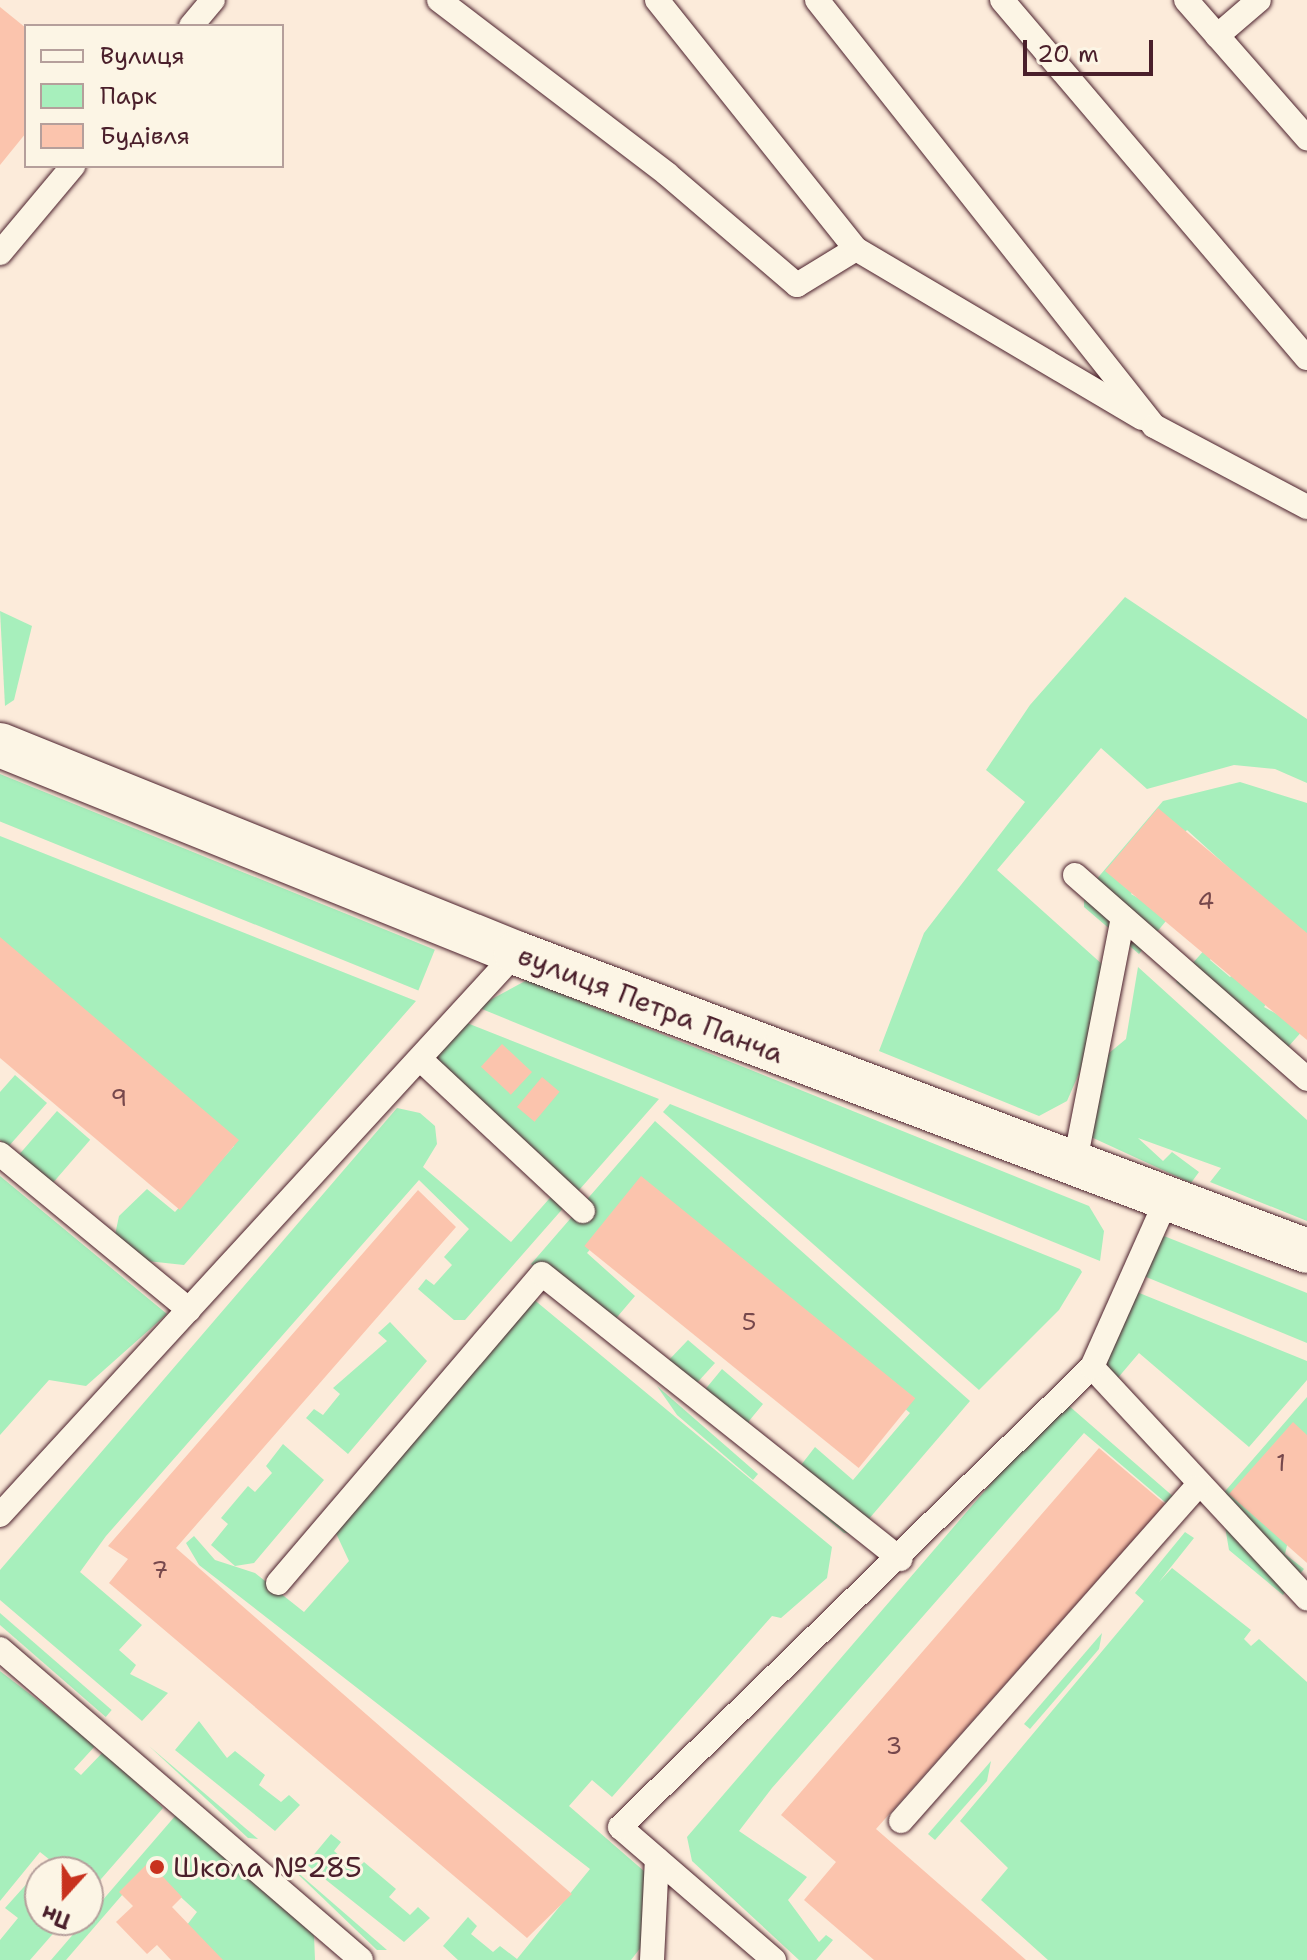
<!DOCTYPE html>
<html>
<head>
<meta charset="utf-8">
<style>
	body { margin:0 }
	#map { position:relative; width:1307px; height:1960px; overflow:hidden; background:#fcebda; font-family:"Shantell Sans",sans-serif }
	div>[style] { position:absolute }
	[style*='--x'] { left:calc(var(--x)*1px); top:calc(var(--y)*1px); width:calc(var(--w)*1px); rotate:calc(var(--a)*1deg) }
	.green>* { inset:0; background:#a7efbc; transform-origin:0 0 }
	.building>* { inset:0; background:#fbc4ad; transform-origin:0 0 }
	.roads { filter:drop-shadow(0 0 2px #4a1f2b) drop-shadow(0 0 2px #4a1f2b) }
	.lane>* { height:24px; margin:-12px; padding:0 12px; transform-origin:12px; border-radius:12px; background:#fcf5e5 }
	.street>* { height:44px; margin:-22px; padding:0 22px; transform-origin:22px; border-radius:22px; background:#fcf5e5 }
	.dots>* { width:22px; height:22px; translate:-50% -50%; box-sizing:border-box; border:4px solid #fcf5e5; border-radius:50% }
	span { translate:-50% -50%; white-space:nowrap; text-align:center; line-height:1.15; -webkit-text-stroke:6px #fcf5e5; paint-order:stroke }
	.number-label { font-size:24px; color:#76484c }
	.number-label span { -webkit-text-stroke-width:0 }
	.street-label { font-size:28px; color:#4a1f2b }
	.poi-label { font-size:28px; color:#4a1f2b }
	.left { translate:0 -50%; text-align:left }
	.legend { position:absolute; left:24px; top:24px; width:260px; height:144px; box-sizing:border-box; background:#fcf5e5; border:2px solid #b59f9b; margin:0; padding:10px 14px; list-style:none; font-size:24px; color:#4a1f2b }
	.legend li { display:flex; align-items:center; gap:16px; height:40px }
	.legend b { width:40px; border:2px solid #b59f9b }
	.north { position:absolute; left:24px; top:1856px; width:80px; height:80px; box-sizing:border-box; background:#fcf5e5; border:2px solid #b59f9b; border-radius:50%; rotate:201deg; font-size:22px; font-weight:700; line-height:32px; text-align:center; color:#4a1f2b }
	.north::after { content:''; display:block; margin:auto; width:28px; height:36px; background:#c8321e; clip-path:polygon(50% 0,100% 100%,50% 72%,0 100%) }
	.scale { position:absolute; left:1023px; top:40px; width:130px; height:36px; box-sizing:border-box; border:4px solid #4a1f2b; border-top:0; padding-left:10px; font-size:24px; line-height:28px; white-space:nowrap; color:#4a1f2b; -webkit-text-stroke:6px #fcf5e5; paint-order:stroke }
</style>
</head>
<body>
<div id="map">
	<div class="green">
		<div style="clip-path:polygon(1125px 597px,1307px 719px,1307px 783px,1275px 769px,1234px 765px,1147px 789px,1101px 748px,997px 870px,1103px 965px,1091px 1046px,1067px 1101px,1039px 1116px,879px 1051px,924px 933px,1025px 802px,986px 770px,1030px 705px)"></div>
		<div style="clip-path:polygon(0 611px,32px 626px,14px 700px,5px 706px)"></div>
		<div style="left:0;top:774px;width:469px;height:44px;rotate:22deg"></div>
		<div style="clip-path:polygon(1240px 782px,1307px 803px,1307px 939px,1187px 830px,1131px 894px,1170px 916px,1139px 954px,1084px 907px,1084px 894px,1163px 801px)"></div>
		<div style="clip-path:polygon(0 836px,416px 1001px,184px 1265px,147px 1261px,115px 1235px,119px 1216px,147px 1189px,175px 1212px,234px 1146px,0 944px)"></div>
		<div style="clip-path:polygon(1207px 947px,1215px 953px,1210px 960px,1230px 977px,1236px 972px,1269px 1000px,1264px 1007px,1304px 1029px,1272px 1065px,1176px 982px)"></div>
		<div style="clip-path:polygon(1138px 967px,1307px 1120px,1307px 1221px,1210px 1182px,1221px 1168px,1138px 1138px,1163px 1161px,1172px 1152px,1199px 1172px,1191px 1183px,1091px 1137px,1089px 1097px,1103px 1058px,1126px 1039px)"></div>
		<div style="clip-path:polygon(527px 980px,1089px 1206px,1104px 1231px,1100px 1261px,477px 1007px)"></div>
		<div style="clip-path:polygon(462px 1021px,659px 1099px,465px 1320px,454px 1320px,418px 1289px,426px 1279px,434px 1285px,452px 1265px,444px 1257px,469px 1229px,419px 1180px,106px 1536px,80px 1572px,142px 1625px,119px 1650px,136px 1665px,130px 1674px,168px 1693px,142px 1721px,0 1600px,0 1570px,397px 1108px,420px 1113px,435px 1126px,437px 1144px,423px 1167px,511px 1242px,564px 1182px,436px 1058px)"></div>
		<div style="clip-path:polygon(15px 1075px,47px 1103px,8px 1147px,0 1140px,0 1092px)"></div>
		<div style="clip-path:polygon(670px 1104px,1080px 1269px,1082px 1272px,1059px 1310px,979px 1390px,663px 1112px)"></div>
		<div style="left:57px;top:1111px;width:44px;height:61px;rotate:41deg"></div>
		<div style="clip-path:polygon(655px 1121px,970px 1401px,856px 1534px,844px 1533px,788px 1486px,791px 1478px,815px 1447px,853px 1480px,910px 1413px,645px 1187px,587px 1253px,635px 1296px,607px 1329px,531px 1264px)"></div>
		<div style="clip-path:polygon(0 1176px,167px 1314px,86px 1386px,49px 1380px,0 1435px)"></div>
		<div style="clip-path:polygon(1164px 1236px,1307px 1293px,1307px 1343px,1134px 1272px)"></div>
		<div style="clip-path:polygon(1127px 1288px,1307px 1361px,1307px 1380px,1249px 1447px,1139px 1353px,1111px 1386px,1097px 1368px)"></div>
		<div style="clip-path:polygon(532px 1298px,832px 1547px,827px 1578px,781px 1618px,772px 1616px,612px 1797px,592px 1780px,569px 1806px,652px 1878px,656px 1928px,631px 1960px,458px 1960px,443px 1946px,468px 1917px,477px 1926px,471px 1934px,493px 1952px,500px 1946px,517px 1959px,590px 1869px,199px 1565px,186px 1543px,194px 1536px,215px 1560px,255px 1573px,304px 1612px,349px 1561px,334px 1529px)"></div>
		<div style="clip-path:polygon(390px 1322px,427px 1361px,348px 1454px,306px 1418px,314px 1409px,323px 1415px,340px 1394px,333px 1388px,387px 1341px,378px 1333px)"></div>
		<div style="clip-path:polygon(688px 1340px,715px 1363px,686px 1395px,667px 1362px)"></div>
		<div style="clip-path:polygon(722px 1369px,763px 1404px,749px 1421px,750px 1432px,694px 1403px)"></div>
		<div style="clip-path:polygon(657px 1386px,758px 1474px,753px 1480px,677px 1415px)"></div>
		<div style="clip-path:polygon(1307px 1397px,1307px 1460px,1285px 1554px,1304px 1569px,1283px 1595px,1229px 1550px,1220px 1497px)"></div>
		<div style="clip-path:polygon(1068px 1405px,1175px 1498px,1172px 1508px,1084px 1433px,772px 1788px,739px 1831px,807px 1877px,788px 1900px,819px 1942px,826px 1935px,833px 1940px,816px 1960px,799px 1960px,692px 1861px,687px 1837px,1056px 1408px)"></div>
		<div style="clip-path:polygon(283px 1444px,324px 1480px,254px 1563px,235px 1566px,211px 1545px,228px 1524px,221px 1518px,248px 1486px,255px 1492px,272px 1473px,266px 1466px)"></div>
		<div style="clip-path:polygon(1185px 1532px,1194px 1538px,1159px 1582px,1172px 1568px,1251px 1630px,1244px 1639px,1251px 1646px,1259px 1639px,1307px 1682px,1307px 1960px,1048px 1960px,981px 1900px,1008px 1868px,960px 1821px,1144px 1601px,1135px 1593px)"></div>
		<div style="left:0;top:1613px;width:148px;height:9px;rotate:41deg"></div>
		<div style="clip-path:polygon(1102px 1633px,1099px 1649px,1030px 1729px,1024px 1724px)"></div>
		<div style="clip-path:polygon(0 1671px,96px 1745px,74px 1769px,81px 1775px,104px 1751px,163px 1808px,88px 1894px,88px 1872px,65px 1872px,40px 1852px,0 1901px)"></div>
		<div style="clip-path:polygon(199px 1721px,227px 1758px,235px 1751px,265px 1775px,259px 1785px,281px 1802px,289px 1795px,300px 1805px,275px 1831px,175px 1750px)"></div>
		<div style="clip-path:polygon(149px 1746px,258px 1839px,248px 1838px)"></div>
		<div style="clip-path:polygon(991px 1761px,987px 1781px,935px 1840px,928px 1834px)"></div>
		<div style="clip-path:polygon(176px 1815px,314px 1935px,315px 1960px,210px 1960px,180px 1934px,197px 1912px,160px 1878px,166px 1869px,154px 1858px,66px 1960px,51px 1960px)"></div>
		<div style="clip-path:polygon(331px 1834px,341px 1842px,334px 1851px,356px 1870px,364px 1862px,396px 1889px,389px 1897px,410px 1915px,418px 1907px,430px 1918px,404px 1942px,306px 1864px)"></div>
		<div style="clip-path:polygon(281px 1858px,387px 1950px,377px 1950px)"></div>
		<div style="clip-path:polygon(48px 1860px,62px 1872px,40px 1872px,40px 1920px,65px 1920px,30px 1960px,0 1960px,0 1940px,18px 1918px,5px 1908px)"></div>
	</div>
	<div class="building">
		<div style="clip-path:polygon(0 7px,26px 28px,26px 133px,0 165px)"></div>
		<div style="clip-path:polygon(1158px 808px,1307px 933px,1307px 1040px,1105px 871px)"></div>
		<div style="clip-path:polygon(0 937px,239px 1140px,180px 1210px,0 1058px)"></div>
		<div style="left:502px;top:1044px;width:41px;height:31px;rotate:43deg"></div>
		<div style="left:542px;top:1077px;width:23px;height:39px;rotate:40deg"></div>
		<div style="left:641px;top:1176px;width:353px;height:90px;rotate:39deg"></div>
		<div style="clip-path:polygon(418px 1190px,456px 1227px,176px 1548px,572px 1894px,527px 1938px,109px 1583px,128px 1559px,108px 1546px)"></div>
		<div style="clip-path:polygon(1293px 1422px,1307px 1435px,1307px 1563px,1229px 1494px)"></div>
		<div style="clip-path:polygon(1099px 1448px,1165px 1504px,876px 1829px,1026px 1960px,874px 1960px,804px 1900px,836px 1862px,781px 1815px)"></div>
		<div style="clip-path:polygon(149px 1862px,182px 1897px,172px 1907px,223px 1960px,171px 1960px,157px 1945px,147px 1954px,116px 1922px,133px 1906px,119px 1892px)"></div>
	</div>
	<div class="roads">
		<div class="lane">
			<div style="--x:439;--y:0;--w:287;--a:37.3"></div>
			<div style="--x:667;--y:174;--w:171;--a:40.5"></div>
			<div style="--x:797;--y:285;--w:69;--a:-31.4"></div>
			<div style="--x:657;--y:0;--w:319;--a:51.4"></div>
			<div style="--x:856;--y:249;--w:332;--a:30.6"></div>
			<div style="--x:817;--y:0;--w:543;--a:51.65"></div>
			<div style="--x:1154;--y:426;--w:173;--a:27.9"></div>
			<div style="--x:1002;--y:0;--w:470;--a:49.6"></div>
			<div style="--x:1186;--y:0;--w:184;--a:48.8"></div>
			<div style="--x:191;--y:26;--w:34;--a:-50"></div>
			<div style="--x:1217;--y:36;--w:55;--a:-40.6"></div>
			<div style="--x:0;--y:253;--w:114;--a:-50"></div>
			<div style="--x:1075;--y:875;--w:309;--a:41.3"></div>
			<div style="--x:422;--y:1061;--w:220;--a:43"></div>
			<div style="--x:0;--y:1154;--w:245;--a:39.5"></div>
			<div style="--x:1074;--y:1167;--w:254;--a:-78.9"></div>
			<div style="--x:1092;--y:1367;--w:316;--a:47.1"></div>
			<div style="--x:0;--y:1515;--w:763;--a:-47.44"></div>
			<div style="--x:278;--y:1583;--w:406;--a:-49.5"></div>
			<div style="--x:542;--y:1274;--w:458;--a:38.5"></div>
			<div style="--x:0;--y:1649;--w:476;--a:40.7"></div>
			<div style="--x:901;--y:1821;--w:445;--a:-48.5"></div>
			<div style="--x:652;--y:1960;--w:101;--a:-87.2"></div>
			<div style="--x:774;--y:1960;--w:203;--a:-139.2"></div>
			<div style="--x:620;--y:1827;--w:659;--a:-44.26"></div>
			<div style="--x:1092;--y:1367;--w:182;--a:-66"></div>
		</div>
		<div class="street">
			<div style="--x:0;--y:745;--w:556;--a:21.95"></div>
			<div style="--x:516;--y:953;--w:845;--a:20.64"></div>
		</div>
	</div>
	<div class="dots">
		<div style="left:157px;top:1867px;background:#c8321e"></div>
	</div>
	<div class="number-label">
		<span style="left:1206px;top:902px">4</span>
		<span style="left:119px;top:1099px">9</span>
		<span style="left:749px;top:1323px">5</span>
		<span style="left:1281px;top:1464px">1</span>
		<span style="left:160px;top:1571px">7</span>
		<span style="left:894px;top:1747px">3</span>
	</div>
	<div class="street-label">
		<span style="left:651px;top:1004px;rotate:21deg">вулиця Петра Панча</span>
	</div>
	<div class="poi-label">
		<span class="left" style="left:173px;top:1867px">Школа №285</span>
	</div>
	<ul class="legend">
	<li><b style="height:10px;background:#fcf5e5"></b>Вулиця</li>
	<li><b style="height:22px;background:#a7efbc"></b>Парк</li>
	<li><b style="height:22px;background:#fbc4ad"></b>Будівля</li>
	</ul>
	<div class="north">Пн</div>
	<div class="scale">20 m</div>
</div>
</body>
</html>
